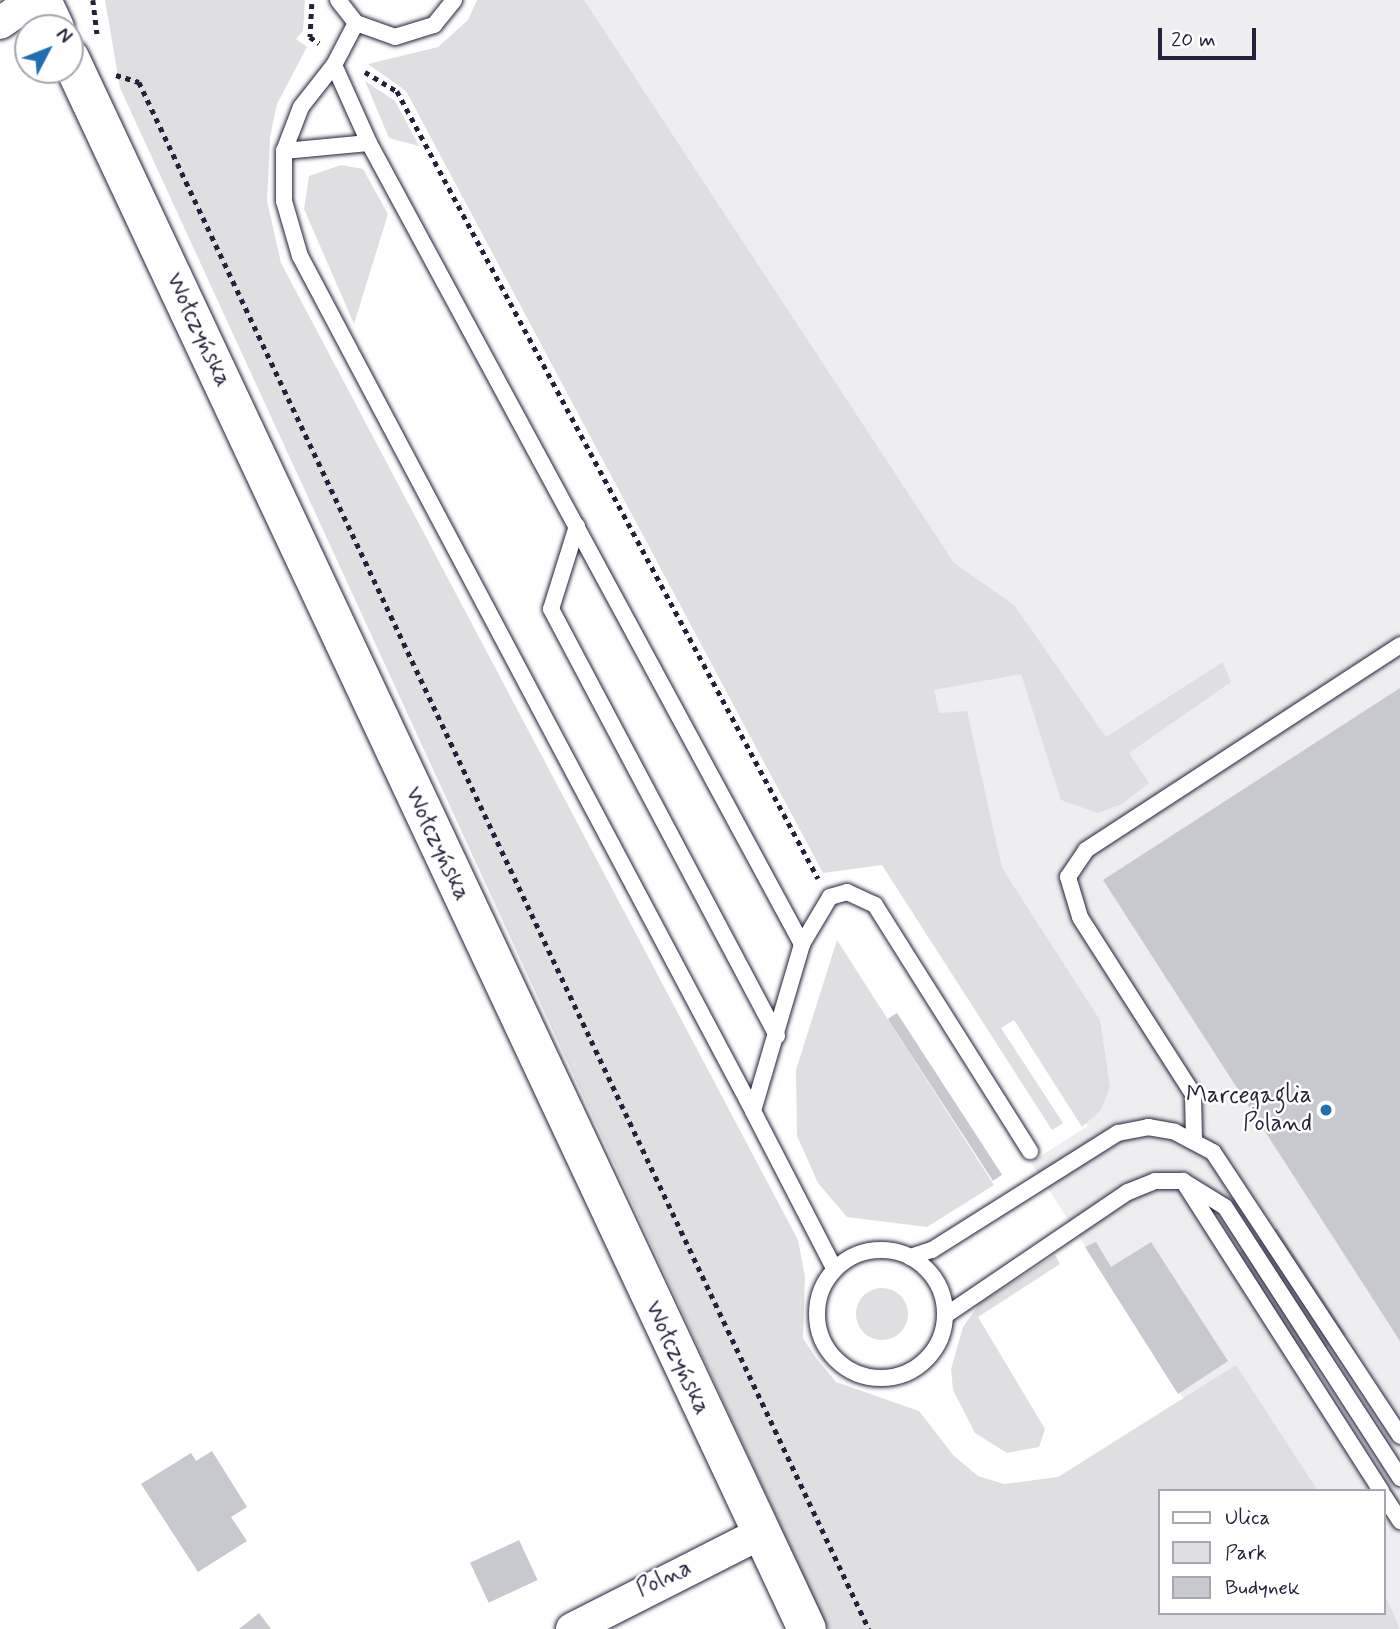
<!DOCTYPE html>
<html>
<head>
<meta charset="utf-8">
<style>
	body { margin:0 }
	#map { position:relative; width:1400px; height:1629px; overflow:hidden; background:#fff; font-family:Mynerve,sans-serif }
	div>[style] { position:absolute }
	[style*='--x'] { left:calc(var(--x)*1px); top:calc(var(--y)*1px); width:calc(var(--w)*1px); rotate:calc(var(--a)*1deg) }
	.built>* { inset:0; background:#eeeef1 }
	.green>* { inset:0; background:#dfdfe2 }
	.round { border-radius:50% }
	.building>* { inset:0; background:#c8c8cf; transform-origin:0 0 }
	.path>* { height:4.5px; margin-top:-2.25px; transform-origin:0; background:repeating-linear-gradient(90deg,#22223b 0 5px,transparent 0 10px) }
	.roads { filter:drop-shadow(0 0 2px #22223b) drop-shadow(0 0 2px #22223b) }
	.service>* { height:16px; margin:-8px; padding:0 8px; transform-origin:8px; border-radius:8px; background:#fff }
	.service>.ring { margin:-8px; padding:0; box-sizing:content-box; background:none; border:16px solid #fff; border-radius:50% }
	.minor>* { height:32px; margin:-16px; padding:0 16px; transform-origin:16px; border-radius:16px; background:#fff }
	.primary>* { height:38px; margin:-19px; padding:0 19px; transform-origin:19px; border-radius:19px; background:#fff }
	.dots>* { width:19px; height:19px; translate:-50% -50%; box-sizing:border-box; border:4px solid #fff; border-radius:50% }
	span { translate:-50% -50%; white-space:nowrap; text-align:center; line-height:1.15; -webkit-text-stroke:5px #fff; paint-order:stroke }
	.street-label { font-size:24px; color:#22223b }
	.poi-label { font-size:24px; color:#22223b }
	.right { translate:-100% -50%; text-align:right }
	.legend { position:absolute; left:1158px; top:1489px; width:228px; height:126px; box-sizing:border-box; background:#fff; border:2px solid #a7a7b1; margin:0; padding:9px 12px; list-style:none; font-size:21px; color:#22223b }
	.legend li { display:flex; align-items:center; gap:14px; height:35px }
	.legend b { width:35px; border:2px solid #a7a7b1 }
	.north { position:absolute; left:14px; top:14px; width:70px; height:70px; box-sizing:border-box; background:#fff; border:2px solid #a7a7b1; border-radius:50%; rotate:48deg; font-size:19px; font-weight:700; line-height:28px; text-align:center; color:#22223b }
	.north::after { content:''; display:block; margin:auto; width:24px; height:32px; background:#1f6fb2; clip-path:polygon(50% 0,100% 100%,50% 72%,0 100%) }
	.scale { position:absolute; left:1158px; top:28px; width:98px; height:32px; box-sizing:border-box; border:4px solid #22223b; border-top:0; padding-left:9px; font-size:21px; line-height:24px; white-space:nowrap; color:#22223b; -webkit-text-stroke:5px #fff; paint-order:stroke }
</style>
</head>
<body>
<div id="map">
	<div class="built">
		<div style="clip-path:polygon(543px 0,1400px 0,1400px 1629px,1384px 1613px,1384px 1491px,1224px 1491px,1195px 1417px,1031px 1162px,1088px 1126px,997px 987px)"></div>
	</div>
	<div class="green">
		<div style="clip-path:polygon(105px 0,305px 0,303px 31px,296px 39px,307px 47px,277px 104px,270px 137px,267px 201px,281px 263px,798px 1240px,805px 1277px,803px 1338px,816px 1358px,836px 1382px,919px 1411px,954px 1456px,978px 1476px,1004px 1484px,1058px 1477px,1236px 1365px,1318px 1491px,1160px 1491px,1160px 1613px,1384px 1613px,1384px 1593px,1400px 1629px,828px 1629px,120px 88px)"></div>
		<div style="clip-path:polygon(477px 0,584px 0,954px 563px,1014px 605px,1106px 737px,1223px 662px,1231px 682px,1129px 753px,1149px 783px,1122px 804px,1098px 813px,1061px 800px,1021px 674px,934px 690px,939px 713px,967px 711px,1002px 868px,1100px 1020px,1110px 1087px,1101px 1110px,1082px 1127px,1014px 1020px,1001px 1028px,1063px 1123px,1052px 1130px,882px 865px,823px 873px,406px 91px,368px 64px,438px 47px,468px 20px)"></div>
		<div style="clip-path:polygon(365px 81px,395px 101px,419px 146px,389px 138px)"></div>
		<div style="clip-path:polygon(341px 165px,363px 169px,388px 214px,354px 324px,304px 209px,309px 176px)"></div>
		<div style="clip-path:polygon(837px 940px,994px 1185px,927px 1227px,847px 1217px,818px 1183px,797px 1136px,796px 1070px)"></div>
		<div style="clip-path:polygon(1055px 1255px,1060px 1264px,978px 1317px,1045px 1429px,1039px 1447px,1007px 1453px,975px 1433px,953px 1390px,951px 1369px,963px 1327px,980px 1303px)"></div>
		<div class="round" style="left:856px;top:1288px;width:52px;height:52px"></div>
	</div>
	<div class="building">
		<div style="clip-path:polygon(1400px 688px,1400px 1341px,1103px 880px)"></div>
		<div style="left:897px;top:1013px;width:193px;height:11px;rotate:57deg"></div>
		<div style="left:1277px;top:1228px;width:126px;height:61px;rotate:57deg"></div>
		<div style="clip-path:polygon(1096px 1242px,1111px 1267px,1151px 1242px,1228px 1361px,1178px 1394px,1085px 1247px)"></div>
		<div style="clip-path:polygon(212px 1451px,247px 1507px,231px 1517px,247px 1541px,198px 1572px,141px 1484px,191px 1453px,196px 1461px)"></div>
		<div style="left:519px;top:1540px;width:44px;height:54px;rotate:65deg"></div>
		<div style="clip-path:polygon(259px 1613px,271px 1629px,239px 1629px)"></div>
	</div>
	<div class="path">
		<div style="--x:93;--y:0;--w:34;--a:83"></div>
		<div style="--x:312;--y:4;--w:33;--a:93"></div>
		<div style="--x:310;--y:37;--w:11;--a:34"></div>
		<div style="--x:365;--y:72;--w:37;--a:31"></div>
		<div style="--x:397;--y:91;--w:893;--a:61.86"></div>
		<div style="--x:116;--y:75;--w:24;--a:17"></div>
		<div style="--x:139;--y:82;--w:1711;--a:64.74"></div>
	</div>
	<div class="roads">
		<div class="service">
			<div style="--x:338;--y:0;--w:29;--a:52"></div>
			<div style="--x:356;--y:23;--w:41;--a:19.7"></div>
			<div style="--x:395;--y:37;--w:41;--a:-17.1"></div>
			<div style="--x:434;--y:25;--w:32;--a:-51"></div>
			<div style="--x:356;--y:23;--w:47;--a:117.6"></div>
			<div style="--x:334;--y:65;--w:53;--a:128.2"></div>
			<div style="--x:301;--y:107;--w:47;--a:111.1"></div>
			<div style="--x:284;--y:151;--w:50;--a:90"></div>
			<div style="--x:284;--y:201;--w:57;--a:73.8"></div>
			<div style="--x:300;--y:256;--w:968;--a:62.08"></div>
			<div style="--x:334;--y:65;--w:85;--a:65.8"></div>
			<div style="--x:369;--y:143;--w:911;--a:61.61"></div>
			<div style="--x:284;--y:151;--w:85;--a:-5.4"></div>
			<div style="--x:577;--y:526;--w:87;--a:107.4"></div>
			<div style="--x:551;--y:609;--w:483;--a:62.1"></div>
			<div style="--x:1194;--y:1139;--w:45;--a:-91.3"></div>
			<div style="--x:1193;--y:1094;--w:210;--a:-122.6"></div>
			<div style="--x:1080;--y:917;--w:42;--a:-106.7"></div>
			<div style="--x:1068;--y:877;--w:32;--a:-56"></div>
			<div style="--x:1086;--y:850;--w:375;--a:-33.1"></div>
			<div style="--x:1183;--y:1181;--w:368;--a:57.4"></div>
			<div class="ring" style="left:817px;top:1250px;width:112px;height:112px"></div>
			<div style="--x:910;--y:1257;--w:23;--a:-18"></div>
			<div style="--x:932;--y:1250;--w:220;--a:-32.2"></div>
			<div style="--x:1118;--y:1133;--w:31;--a:-11"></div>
			<div style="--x:1148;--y:1127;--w:27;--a:10"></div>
			<div style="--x:1175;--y:1132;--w:43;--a:27.8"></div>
			<div style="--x:1213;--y:1152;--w:340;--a:56.6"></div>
			<div style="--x:834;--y:1268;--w:177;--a:-117.3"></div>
			<div style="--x:753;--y:1111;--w:174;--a:-73.6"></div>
			<div style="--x:802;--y:944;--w:55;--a:-59.2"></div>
			<div style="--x:830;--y:897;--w:18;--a:-16"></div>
			<div style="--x:847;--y:892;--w:31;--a:25"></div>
			<div style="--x:875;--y:905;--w:291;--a:57.8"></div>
			<div style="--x:946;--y:1315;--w:220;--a:-34.1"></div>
			<div style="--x:1128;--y:1192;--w:29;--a:-22"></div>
			<div style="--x:1155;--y:1181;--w:28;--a:0"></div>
			<div style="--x:1183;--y:1181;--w:49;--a:31.8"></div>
			<div style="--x:1225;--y:1207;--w:323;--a:57.1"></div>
			<div style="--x:1384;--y:1496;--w:30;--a:57"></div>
		</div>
		<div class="minor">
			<div style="--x:0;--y:23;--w:41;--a:-34.1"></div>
			<div style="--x:572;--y:1629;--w:210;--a:-26.9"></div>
		</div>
		<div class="primary">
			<div style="--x:42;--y:0;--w:31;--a:65"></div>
			<div style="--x:70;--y:58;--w:1735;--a:64.87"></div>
		</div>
	</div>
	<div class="dots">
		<div style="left:1326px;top:1110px;background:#1f6fb2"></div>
	</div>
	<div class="street-label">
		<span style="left:198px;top:330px;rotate:65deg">Wołczyńska</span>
		<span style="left:437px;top:844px;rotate:65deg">Wołczyńska</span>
		<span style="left:677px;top:1358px;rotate:65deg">Wołczyńska</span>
		<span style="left:664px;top:1579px;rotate:-25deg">Polna</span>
	</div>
	<div class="poi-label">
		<span class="right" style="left:1312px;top:1110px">Marcegaglia<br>Poland</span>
	</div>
	<ul class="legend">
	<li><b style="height:9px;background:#fff"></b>Ulica</li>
	<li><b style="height:19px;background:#dfdfe2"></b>Park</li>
	<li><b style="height:19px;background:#c8c8cf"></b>Budynek</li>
	</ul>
	<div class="north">N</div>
	<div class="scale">20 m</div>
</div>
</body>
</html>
